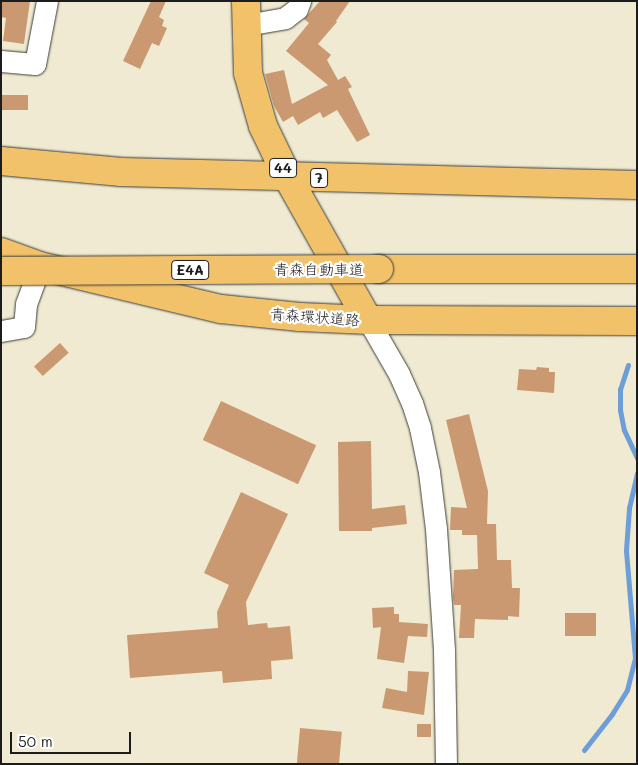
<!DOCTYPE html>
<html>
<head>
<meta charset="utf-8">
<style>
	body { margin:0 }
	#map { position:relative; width:638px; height:765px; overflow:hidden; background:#efead1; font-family:Mali,"Klee One",sans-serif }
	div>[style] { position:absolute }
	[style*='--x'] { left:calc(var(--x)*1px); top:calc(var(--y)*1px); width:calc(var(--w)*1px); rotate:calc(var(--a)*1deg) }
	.stream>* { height:5px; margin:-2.5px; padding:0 2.5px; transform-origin:2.5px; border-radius:2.5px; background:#6e9ed8 }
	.building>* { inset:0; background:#cb9971; transform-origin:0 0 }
	.roads { filter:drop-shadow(0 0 1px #3c3b37) drop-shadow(0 0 1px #3c3b37) }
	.minor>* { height:21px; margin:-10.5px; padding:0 10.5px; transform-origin:10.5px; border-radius:10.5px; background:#fff }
	.major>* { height:28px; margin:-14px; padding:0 14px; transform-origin:14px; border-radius:14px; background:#f2c26a }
	.highway>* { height:28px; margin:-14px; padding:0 14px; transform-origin:14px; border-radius:14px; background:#f2c26a }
	.bridges { filter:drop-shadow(0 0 1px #3c3b37) drop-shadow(0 0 1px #3c3b37) }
	.highway-bridge>* { height:28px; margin:-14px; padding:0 14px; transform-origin:14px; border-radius:14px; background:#f2c26a }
	span { translate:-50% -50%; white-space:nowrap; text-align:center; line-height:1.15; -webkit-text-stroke:4.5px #fff; paint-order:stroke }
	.shield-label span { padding:1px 4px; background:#fff; border:1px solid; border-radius:4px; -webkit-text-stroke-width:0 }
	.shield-label { font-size:14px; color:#1c1c1c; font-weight:700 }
	.street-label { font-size:15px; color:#1c1c1c }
	.frame { position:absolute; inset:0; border:2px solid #1c1c1c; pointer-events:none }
	.scale { position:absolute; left:10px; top:732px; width:121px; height:22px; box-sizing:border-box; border:2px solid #1c1c1c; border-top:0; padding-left:6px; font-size:15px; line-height:18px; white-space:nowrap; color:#1c1c1c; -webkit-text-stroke:4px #fff; paint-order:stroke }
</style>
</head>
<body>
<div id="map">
	<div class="stream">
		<div style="--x:628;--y:365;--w:25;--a:108"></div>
		<div style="--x:620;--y:389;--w:21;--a:90"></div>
		<div style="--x:620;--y:410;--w:20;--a:79"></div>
		<div style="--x:624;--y:430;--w:31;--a:65"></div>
		<div style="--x:584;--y:750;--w:46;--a:-52.1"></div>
		<div style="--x:612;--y:714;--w:28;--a:-58"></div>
		<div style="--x:627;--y:690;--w:33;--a:-76"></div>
		<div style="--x:635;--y:658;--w:108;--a:-94.8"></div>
		<div style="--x:626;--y:550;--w:42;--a:-85.9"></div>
		<div style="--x:629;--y:508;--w:36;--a:-77"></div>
	</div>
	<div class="building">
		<div style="clip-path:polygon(1px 1px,30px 1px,24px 44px,3px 41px,6px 18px,1px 17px)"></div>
		<div style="clip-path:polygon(151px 1px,166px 1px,159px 17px,164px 20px,162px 26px,167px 28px,159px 46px,152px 43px,140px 69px,123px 61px)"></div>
		<div style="clip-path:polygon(320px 1px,350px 1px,336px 21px,337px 22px,318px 44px,331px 55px,327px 60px,338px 80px,345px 76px,352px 87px,348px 89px,370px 135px,357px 142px,337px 110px,323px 118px,320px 112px,298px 125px,293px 116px,283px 122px,274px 106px,265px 74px,284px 70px,292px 104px,328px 85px,286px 51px,309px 23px,304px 19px)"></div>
		<div style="left:28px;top:95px;width:15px;height:27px;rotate:90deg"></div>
		<div style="left:60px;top:343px;width:13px;height:35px;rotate:48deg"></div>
		<div style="clip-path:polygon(537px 367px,549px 368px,549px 372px,555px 372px,554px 393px,517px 390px,519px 369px,536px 370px)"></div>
		<div style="left:221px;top:401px;width:105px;height:43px;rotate:25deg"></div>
		<div style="clip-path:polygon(469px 414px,488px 491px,487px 524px,496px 524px,497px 560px,511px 560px,512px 588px,520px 588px,519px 617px,508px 616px,508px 620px,475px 619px,474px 638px,459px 638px,461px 605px,454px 605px,453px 597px,454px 570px,478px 569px,477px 535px,462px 535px,462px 530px,450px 530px,451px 507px,467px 508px,446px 420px)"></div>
		<div style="clip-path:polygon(371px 441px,372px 509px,405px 505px,407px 524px,372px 528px,372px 531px,339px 531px,338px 442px)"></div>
		<div style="clip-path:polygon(241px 492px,288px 514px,246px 602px,248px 625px,267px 623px,268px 628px,290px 626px,293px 659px,271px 661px,272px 679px,223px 683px,222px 671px,130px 678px,127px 635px,218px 628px,217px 612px,229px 585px,204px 573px)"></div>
		<div style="clip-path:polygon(394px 607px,394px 614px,399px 614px,399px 622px,428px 624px,427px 637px,408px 636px,404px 663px,377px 659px,381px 627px,373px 628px,372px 608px)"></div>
		<div style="left:596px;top:613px;width:23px;height:31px;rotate:90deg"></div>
		<div style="clip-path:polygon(408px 671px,429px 672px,424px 715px,382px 708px,386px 688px,407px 692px)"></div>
		<div style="left:417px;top:724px;width:14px;height:13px"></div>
		<div style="left:300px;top:728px;width:42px;height:36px;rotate:5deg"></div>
	</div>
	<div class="roads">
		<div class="minor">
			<div style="--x:246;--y:25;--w:40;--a:-10"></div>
			<div style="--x:285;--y:18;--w:15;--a:-37"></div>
			<div style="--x:297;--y:9;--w:9;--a:-69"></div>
			<div style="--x:1;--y:61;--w:34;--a:5"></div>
			<div style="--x:35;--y:64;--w:64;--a:-79.2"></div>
			<div style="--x:368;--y:320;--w:62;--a:60.1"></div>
			<div style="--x:399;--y:374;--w:32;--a:66"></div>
			<div style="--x:412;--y:403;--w:26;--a:72"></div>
			<div style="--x:420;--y:428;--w:45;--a:78.4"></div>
			<div style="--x:429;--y:472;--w:57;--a:83"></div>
			<div style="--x:436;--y:529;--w:121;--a:86.2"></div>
			<div style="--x:444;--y:650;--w:114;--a:89"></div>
			<div style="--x:1;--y:331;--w:23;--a:-10"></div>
			<div style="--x:24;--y:327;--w:23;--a:-85"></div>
			<div style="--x:26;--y:304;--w:40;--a:-69.8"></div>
		</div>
		<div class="major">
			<div style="--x:246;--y:1;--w:72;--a:88.4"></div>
			<div style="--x:248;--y:73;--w:55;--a:74.2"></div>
			<div style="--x:263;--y:126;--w:58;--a:64.3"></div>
			<div style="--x:288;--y:178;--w:163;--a:60.6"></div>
		</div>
		<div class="highway">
			<div style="--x:1;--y:161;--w:121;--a:5.2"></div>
			<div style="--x:121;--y:172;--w:516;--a:1.44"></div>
			<div style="--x:1;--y:252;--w:41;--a:19.7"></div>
			<div style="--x:40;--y:266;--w:186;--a:13.4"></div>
			<div style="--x:221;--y:309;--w:79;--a:5.8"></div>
			<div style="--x:300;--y:317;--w:68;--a:2.5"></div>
			<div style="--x:368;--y:320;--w:269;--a:0.2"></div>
			<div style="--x:379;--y:269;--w:258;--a:0"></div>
		</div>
	</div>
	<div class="bridges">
		<div class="highway-bridge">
			<div style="--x:1;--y:271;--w:378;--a:-0.3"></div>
		</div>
	</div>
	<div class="shield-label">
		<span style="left:283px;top:168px">44</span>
		<span style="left:319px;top:178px">7</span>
		<span style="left:190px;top:270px">E4A</span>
	</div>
	<div class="street-label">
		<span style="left:319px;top:270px">青森自動車道</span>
		<span style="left:315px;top:317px;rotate:4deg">青森環状道路</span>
	</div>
	<div class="frame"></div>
	<div class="scale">50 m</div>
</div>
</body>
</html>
